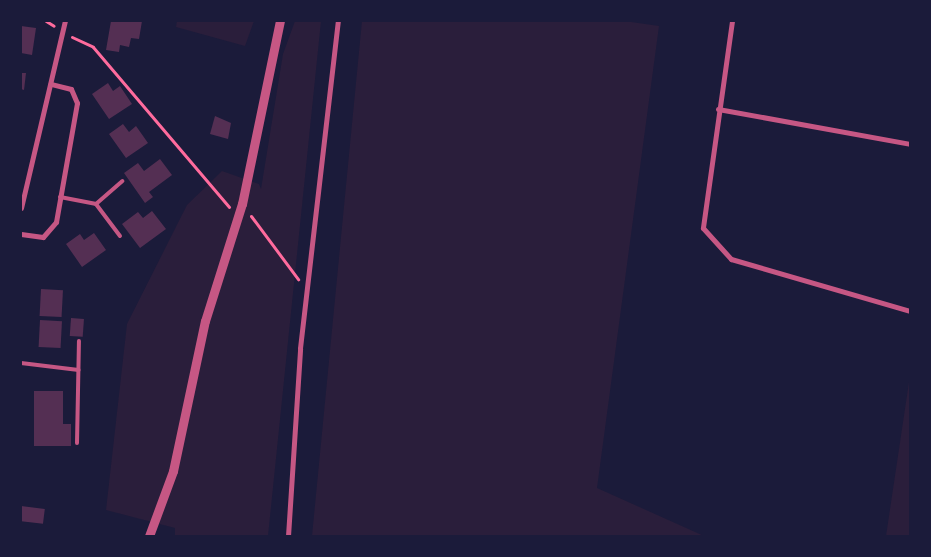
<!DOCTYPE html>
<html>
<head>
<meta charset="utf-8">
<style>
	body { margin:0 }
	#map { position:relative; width:931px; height:557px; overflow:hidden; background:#1b1b3a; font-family:"Titillium Web",sans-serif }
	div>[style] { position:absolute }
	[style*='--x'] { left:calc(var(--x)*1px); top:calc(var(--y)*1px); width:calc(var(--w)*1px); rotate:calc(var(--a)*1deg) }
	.green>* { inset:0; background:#2a1e3b }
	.building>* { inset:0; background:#542f53; transform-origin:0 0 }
	.path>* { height:3px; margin:-1.5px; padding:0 1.5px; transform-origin:1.5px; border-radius:1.5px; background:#ff6b9d }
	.service>* { height:4px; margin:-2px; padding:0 2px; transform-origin:2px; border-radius:2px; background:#c65784 }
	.minor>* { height:5px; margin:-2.5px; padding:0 2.5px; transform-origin:2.5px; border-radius:2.5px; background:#c65784 }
	.tertiary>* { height:9px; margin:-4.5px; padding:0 4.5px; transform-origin:4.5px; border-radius:4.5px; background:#c65784 }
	span { translate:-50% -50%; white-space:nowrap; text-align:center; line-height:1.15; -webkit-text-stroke:5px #1b1b3a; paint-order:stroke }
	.frame { position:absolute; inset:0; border:22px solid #1b1b3a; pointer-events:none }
</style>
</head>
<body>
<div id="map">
	<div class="green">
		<div style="clip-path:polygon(177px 21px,254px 21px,245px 46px,176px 27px)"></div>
		<div style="clip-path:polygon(295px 21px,321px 21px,268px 536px,175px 536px,175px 528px,106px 510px,127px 324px,187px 205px,222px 171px,259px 184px,261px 189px,283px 54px)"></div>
		<div style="clip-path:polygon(362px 21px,624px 21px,659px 26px,597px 488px,704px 536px,312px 536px)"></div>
		<div style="clip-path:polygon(909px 382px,910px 536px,886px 536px)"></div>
	</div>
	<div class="building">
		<div style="clip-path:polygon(111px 21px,142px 21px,139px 39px,131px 38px,129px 47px,120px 45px,119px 52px,106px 50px)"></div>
		<div style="clip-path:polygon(21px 26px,36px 28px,32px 55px,21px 53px)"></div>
		<div style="clip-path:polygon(21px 73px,26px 73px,24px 90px,21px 89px)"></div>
		<div style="clip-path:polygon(108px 83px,113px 91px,120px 86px,132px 104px,109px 119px,92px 94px)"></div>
		<div style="clip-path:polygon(215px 116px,231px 123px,228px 139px,210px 134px)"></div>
		<div style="clip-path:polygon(123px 124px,129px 132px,136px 126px,148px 143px,126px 158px,109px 134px)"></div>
		<div style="clip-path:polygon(160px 159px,172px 175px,149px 192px,153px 197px,145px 203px,124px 173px,138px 163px,144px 171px)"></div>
		<div style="clip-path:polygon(152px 211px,166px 229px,140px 248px,122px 224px,138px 212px,143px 218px)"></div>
		<div style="clip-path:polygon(94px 233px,106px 250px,82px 267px,66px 244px,80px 234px,84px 240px)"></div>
		<div style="left:41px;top:289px;width:22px;height:27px;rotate:3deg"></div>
		<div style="left:71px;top:318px;width:13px;height:18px;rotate:4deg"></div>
		<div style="left:40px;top:320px;width:22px;height:27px;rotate:3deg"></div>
		<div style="clip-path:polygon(34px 391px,63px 391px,63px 424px,71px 424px,71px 446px,34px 446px)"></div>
		<div style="left:21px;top:506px;width:24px;height:15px;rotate:7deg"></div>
	</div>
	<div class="path">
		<div style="--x:46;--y:21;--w:9;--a:32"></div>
		<div style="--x:72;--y:37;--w:23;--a:25"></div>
		<div style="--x:93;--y:47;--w:210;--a:49.6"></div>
		<div style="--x:251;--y:216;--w:79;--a:53.3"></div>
	</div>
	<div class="service">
		<div style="--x:60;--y:197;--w:37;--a:11"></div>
		<div style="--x:120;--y:236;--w:40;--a:-127"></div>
		<div style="--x:96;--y:204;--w:35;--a:-41"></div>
		<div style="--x:21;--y:363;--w:58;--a:6.9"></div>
		<div style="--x:77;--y:443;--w:102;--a:-88.9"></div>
	</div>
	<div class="minor">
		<div style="--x:732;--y:21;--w:209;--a:98"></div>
		<div style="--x:703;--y:228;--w:42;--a:47.9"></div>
		<div style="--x:731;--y:259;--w:186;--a:16.2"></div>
		<div style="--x:718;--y:109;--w:195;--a:10.3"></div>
		<div style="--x:21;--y:208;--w:192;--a:-76.8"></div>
		<div style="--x:21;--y:234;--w:22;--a:8"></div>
		<div style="--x:43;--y:237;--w:20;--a:-49"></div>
		<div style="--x:56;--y:222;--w:121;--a:-80"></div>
		<div style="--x:77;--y:103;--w:15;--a:-113"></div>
		<div style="--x:71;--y:89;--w:21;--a:-166"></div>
		<div style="--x:288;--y:536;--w:188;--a:-86.3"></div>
		<div style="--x:300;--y:348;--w:329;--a:-83.4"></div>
	</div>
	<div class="tertiary">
		<div style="--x:149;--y:536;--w:69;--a:-69.7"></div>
		<div style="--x:173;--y:471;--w:153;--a:-78"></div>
		<div style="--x:205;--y:321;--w:123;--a:-72.5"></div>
		<div style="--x:242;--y:204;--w:187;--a:-78.3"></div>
	</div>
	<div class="frame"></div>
</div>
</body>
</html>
